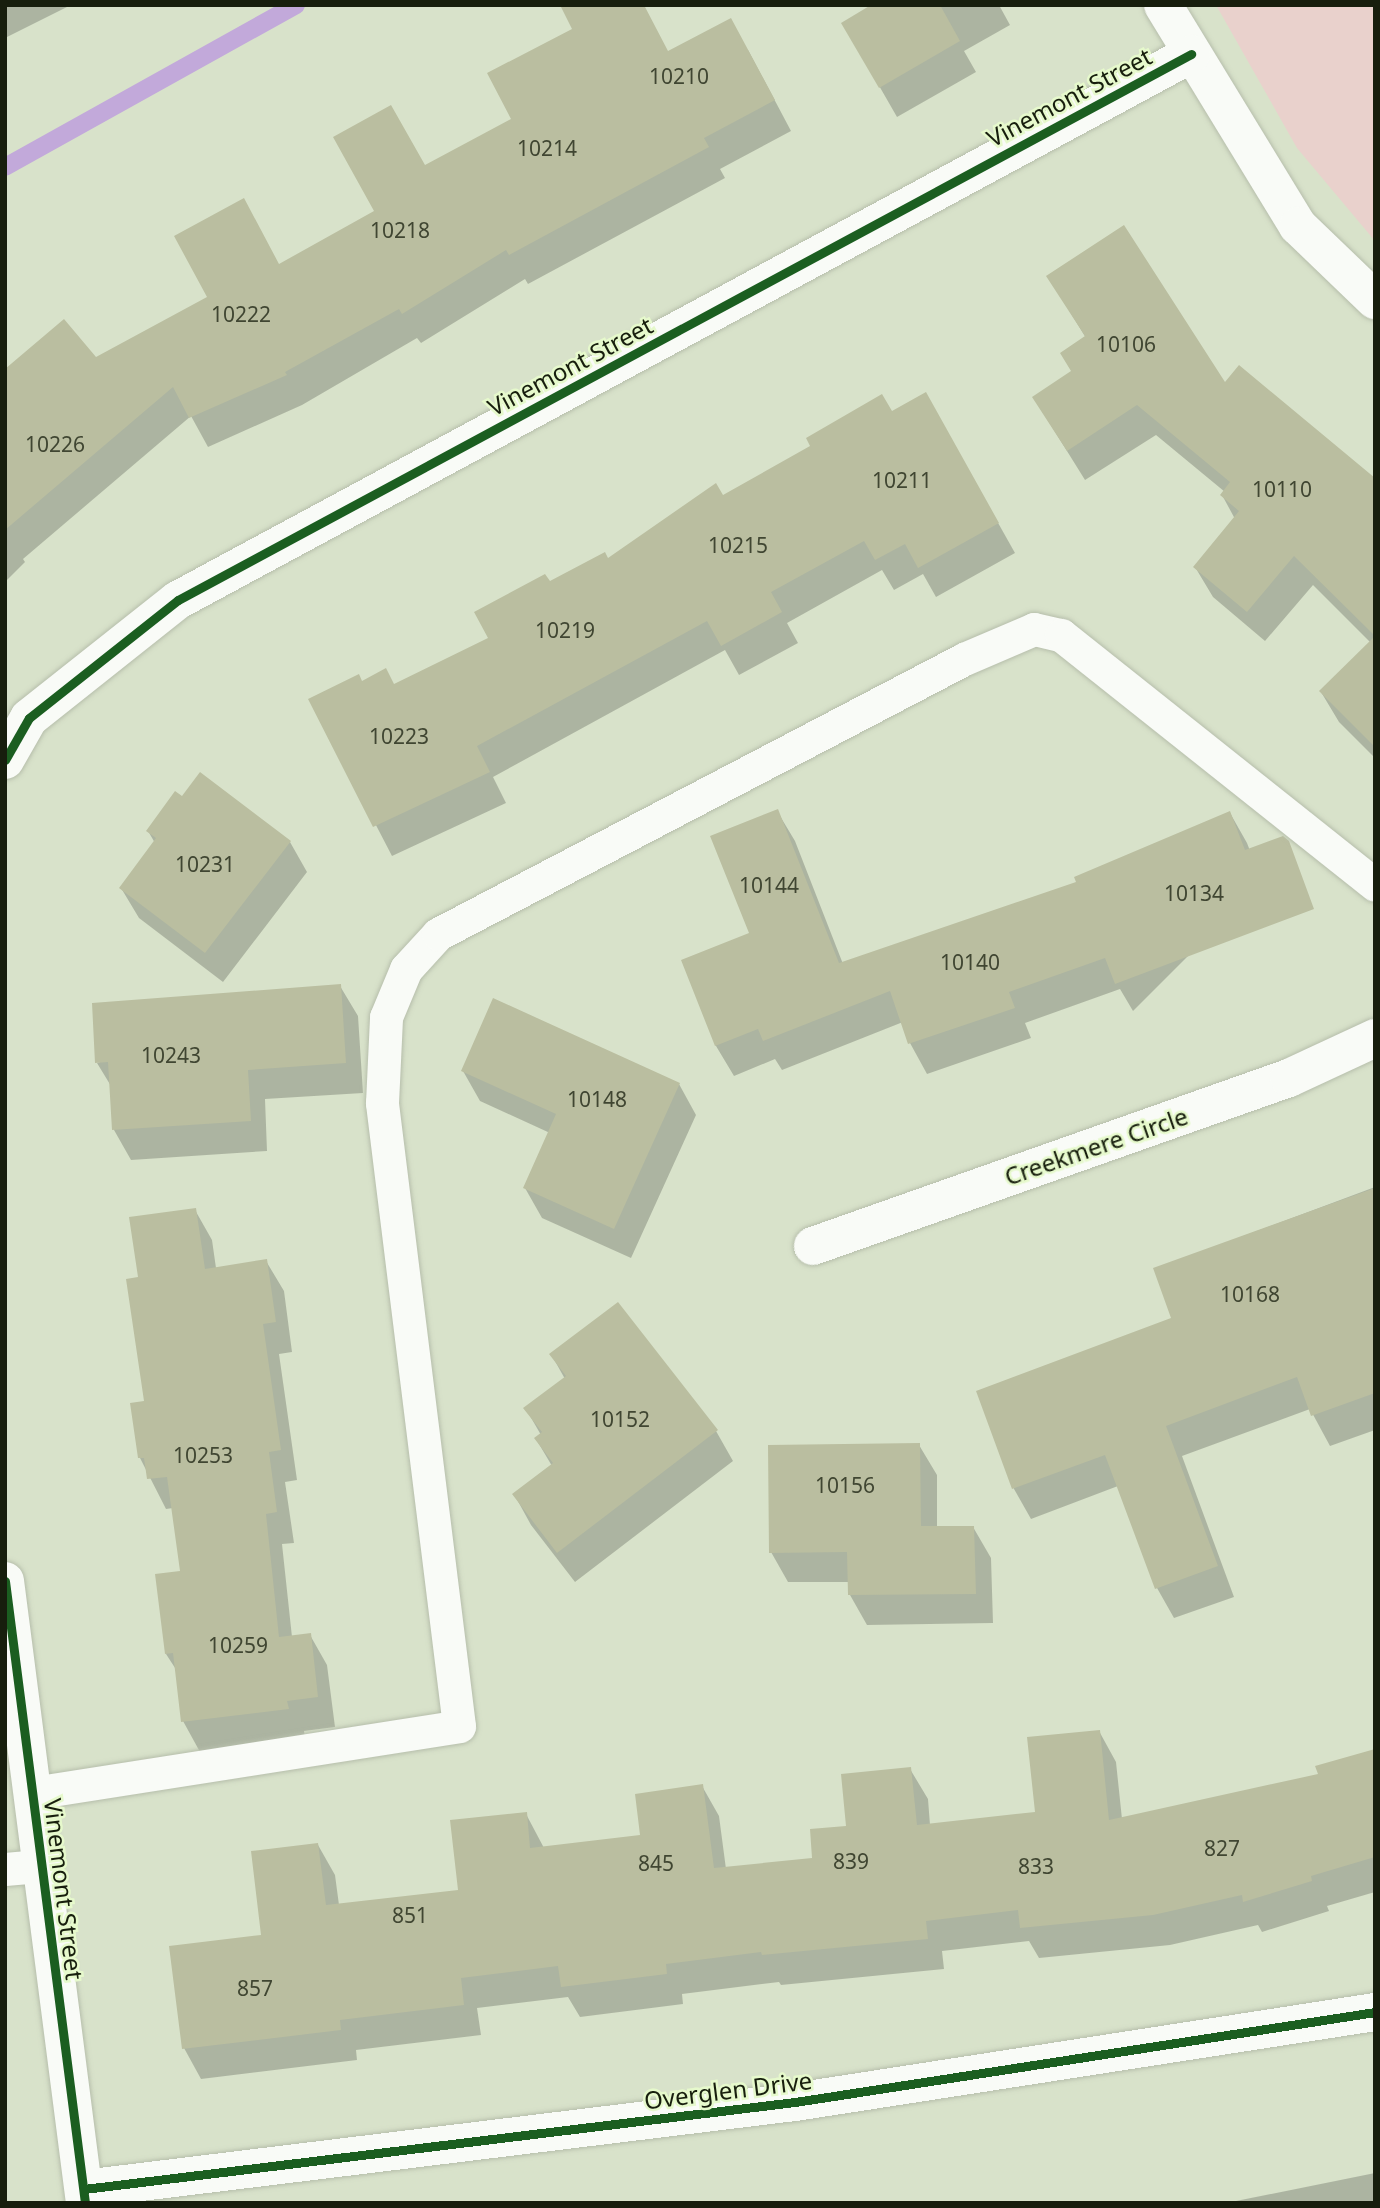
<!DOCTYPE html>
<html>
<head>
<meta charset="utf-8">
<style>
	body { margin:0 }
	#map { position:relative; width:1380px; height:2208px; overflow:hidden; background:#d8e2ca; font-family:"Noto Sans",sans-serif }
	div>[style] { position:absolute }
	[style*='--x'] { left:calc(var(--x)*1px); top:calc(var(--y)*1px); width:calc(var(--w)*1px); rotate:calc(var(--a)*1deg) }
	.green>* { inset:0; background:#e9d1cc }
	.shadow>* { inset:0; background:#0003 }
	.stream>* { height:18px; margin:-9px; padding:0 9px; transform-origin:9px; border-radius:9px; background:#c2a9da }
	.building>* { inset:0; background:#babea0 }
	.roads { filter:drop-shadow(0 0 2px #b6beab) drop-shadow(0 0 2px #b6beab) }
	.lane>* { height:33px; margin:-16.5px; padding:0 16.5px; transform-origin:16.5px; border-radius:16.5px; background:#f9fbf7 }
	.street>* { height:38px; margin:-19px; padding:0 19px; transform-origin:19px; border-radius:19px; background:#f9fbf7 }
	.cycleway>* { height:9px; margin:-4.5px; padding:0 4.5px; transform-origin:4.5px; border-radius:4.5px; background:#1b5e20 }
	span { translate:-50% -50%; white-space:nowrap; text-align:center; line-height:1.15; -webkit-text-stroke:5px #e6f9cc; paint-order:stroke }
	.number-label { font-size:21px; color:#404632 }
	.number-label span { -webkit-text-stroke-width:0 }
	.street-label { font-size:24px; color:#171e0d }
	.frame { position:absolute; inset:0; border:7px solid #171e0d; pointer-events:none }
</style>
</head>
<body>
<div id="map">
	<div class="green">
		<div style="clip-path:polygon(1216px 5px,1375px 5px,1375px 241px,1297px 148px)"></div>
	</div>
	<div class="shadow">
		<div style="clip-path:polygon(5px 5px,71px 5px,5px 38px)"></div>
		<div style="clip-path:polygon(875px 5px,999px 5px,1010px 25px,964px 51px,976px 72px,897px 117px,843px 23px)"></div>
		<div style="clip-path:polygon(748px 50px,791px 131px,720px 169px,725px 178px,528px 284px,525px 279px,421px 343px,417px 338px,302px 405px,208px 447px,191px 416px,23px 559px,25px 562px,5px 582px,5px 371px,95px 359px,279px 266px,376px 211px,425px 167px,669px 53px)"></div>
		<div style="clip-path:polygon(1048px 276px,1225px 385px,1375px 493px,1375px 758px,1339px 722px,1321px 692px,1371px 643px,1313px 585px,1265px 641px,1213px 597px,1195px 567px,1235px 519px,1222px 495px,1225px 492px,1156px 435px,1085px 480px,1034px 398px,1073px 372px,1086px 338px)"></div>
		<div style="clip-path:polygon(891px 413px,943px 425px,1015px 553px,936px 597px,923px 574px,894px 590px,882px 570px,787px 623px,798px 643px,739px 675px,725px 650px,493px 777px,506px 803px,392px 856px,311px 700px,362px 683px,395px 685px,490px 639px,549px 583px,608px 561px,722px 497px)"></div>
		<div style="clip-path:polygon(777px 811px,795px 841px,843px 964px,1079px 883px,1230px 813px,1247px 843px,1262px 882px,1133px 1011px,1120px 989px,1025px 1023px,1031px 1038px,927px 1074px,910px 1043px,903px 1022px,782px 1070px,775px 1059px,734px 1076px,716px 1046px,683px 961px,752px 934px)"></div>
		<div style="clip-path:polygon(148px 831px,290px 842px,307px 872px,223px 982px,139px 918px,121px 888px,155px 843px)"></div>
		<div style="clip-path:polygon(340px 986px,358px 1016px,363px 1093px,265px 1099px,267px 1151px,131px 1160px,114px 1130px,111px 1086px,97px 1063px)"></div>
		<div style="clip-path:polygon(463px 1071px,679px 1084px,696px 1115px,631px 1258px,542px 1218px,525px 1188px,550px 1133px,480px 1101px)"></div>
		<div style="clip-path:polygon(1375px 1187px,1375px 1430px,1330px 1446px,1310px 1409px,1182px 1456px,1234px 1597px,1174px 1618px,1157px 1588px,1118px 1486px,1031px 1519px,1014px 1489px,978px 1392px,1174px 1319px,1155px 1269px)"></div>
		<div style="clip-path:polygon(195px 1210px,212px 1240px,216px 1268px,266px 1261px,284px 1291px,292px 1352px,279px 1354px,297px 1480px,285px 1482px,294px 1543px,282px 1544px,292px 1637px,310px 1635px,327px 1665px,335px 1727px,304px 1731px,305px 1739px,200px 1752px,183px 1721px,177px 1671px,166px 1654px,182px 1572px,173px 1508px,166px 1509px,140px 1458px,146px 1403px,140px 1279px)"></div>
		<div style="clip-path:polygon(551px 1354px,716px 1431px,733px 1461px,575px 1582px,531px 1525px,514px 1494px,552px 1466px,536px 1439px,541px 1435px,526px 1409px,565px 1379px)"></div>
		<div style="clip-path:polygon(919px 1445px,937px 1475px,937px 1528px,973px 1527px,991px 1558px,993px 1623px,867px 1625px,850px 1595px,849px 1582px,788px 1582px,771px 1552px)"></div>
		<div style="clip-path:polygon(1099px 1731px,1116px 1762px,1122px 1819px,1320px 1776px,1375px 1751px,1375px 1892px,1327px 1906px,1329px 1911px,1262px 1932px,1258px 1925px,1170px 1945px,1039px 1958px,1029px 1941px,942px 1951px,944px 1969px,781px 1985px,779px 1982px,682px 1994px,683px 2004px,580px 2017px,568px 1997px,477px 2008px,481px 2035px,356px 2050px,357px 2060px,201px 2079px,184px 2048px,262px 1937px,318px 1845px,335px 1875px,339px 1905px,460px 1891px,526px 1814px,544px 1848px,642px 1837px,702px 1786px,719px 1816px,726px 1869px,814px 1860px,910px 1769px,928px 1799px,930px 1825px,1037px 1814px)"></div>
		<div style="clip-path:polygon(1375px 2173px,1375px 2203px,1226px 2203px)"></div>
	</div>
	<div class="stream">
		<div style="--x:5;--y:167;--w:333;--a:-29.1"></div>
	</div>
	<div class="building">
		<div style="clip-path:polygon(560px 5px,644px 5px,668px 51px,731px 18px,775px 100px,704px 138px,709px 147px,509px 255px,506px 250px,402px 314px,399px 309px,285px 372px,287px 375px,189px 418px,173px 387px,5px 530px,5px 369px,64px 319px,96px 357px,207px 297px,174px 236px,244px 198px,279px 264px,374px 211px,333px 137px,391px 105px,425px 165px,511px 119px,487px 73px,572px 29px)"></div>
		<div style="clip-path:polygon(871px 5px,940px 5px,960px 41px,879px 88px,841px 23px)"></div>
		<div style="clip-path:polygon(1124px 225px,1225px 382px,1239px 365px,1375px 478px,1375px 636px,1294px 556px,1247px 612px,1193px 567px,1239px 511px,1220px 495px,1230px 482px,1137px 405px,1067px 451px,1032px 397px,1071px 371px,1060px 353px,1085px 336px,1046px 276px)"></div>
		<div style="clip-path:polygon(926px 392px,999px 523px,918px 568px,905px 544px,875px 560px,864px 541px,771px 592px,782px 612px,721px 646px,707px 621px,477px 746px,490px 772px,373px 827px,308px 699px,359px 674px,362px 681px,386px 668px,394px 684px,488px 638px,474px 612px,545px 574px,550px 581px,605px 552px,608px 558px,716px 483px,723px 495px,810px 446px,806px 438px,882px 394px,892px 411px)"></div>
		<div style="clip-path:polygon(1375px 636px,1375px 747px,1319px 691px)"></div>
		<div style="clip-path:polygon(200px 772px,291px 841px,205px 953px,119px 888px,156px 838px,146px 831px,175px 791px,182px 796px)"></div>
		<div style="clip-path:polygon(778px 809px,839px 963px,1076px 882px,1074px 877px,1230px 811px,1245px 850px,1283px 836px,1289px 841px,1314px 909px,1115px 984px,1105px 958px,1009px 992px,1015px 1008px,908px 1044px,890px 991px,763px 1041px,758px 1029px,715px 1046px,681px 960px,749px 933px,710px 836px)"></div>
		<div style="clip-path:polygon(341px 984px,346px 1063px,248px 1070px,251px 1121px,112px 1130px,108px 1062px,95px 1063px,92px 1003px)"></div>
		<div style="clip-path:polygon(493px 998px,680px 1083px,614px 1229px,523px 1188px,556px 1114px,461px 1071px)"></div>
		<div style="clip-path:polygon(1375px 1188px,1375px 1393px,1311px 1416px,1297px 1377px,1166px 1426px,1218px 1566px,1155px 1589px,1105px 1455px,1012px 1489px,976px 1391px,1171px 1318px,1153px 1268px)"></div>
		<div style="clip-path:polygon(196px 1208px,205px 1269px,267px 1259px,276px 1322px,263px 1324px,281px 1450px,269px 1452px,277px 1512px,266px 1514px,279px 1637px,311px 1633px,318px 1697px,287px 1701px,289px 1709px,181px 1722px,173px 1653px,165px 1654px,155px 1574px,180px 1571px,167px 1477px,147px 1479px,144px 1458px,138px 1458px,130px 1403px,144px 1401px,126px 1279px,138px 1277px,129px 1217px)"></div>
		<div style="clip-path:polygon(618px 1302px,718px 1430px,557px 1553px,512px 1494px,553px 1463px,534px 1438px,542px 1432px,523px 1408px,566px 1376px,549px 1354px)"></div>
		<div style="clip-path:polygon(920px 1443px,921px 1526px,974px 1526px,976px 1594px,848px 1595px,847px 1552px,769px 1553px,768px 1445px)"></div>
		<div style="clip-path:polygon(1100px 1730px,1109px 1820px,1318px 1774px,1315px 1766px,1375px 1749px,1375px 1857px,1311px 1876px,1312px 1881px,1243px 1902px,1242px 1895px,1153px 1915px,1020px 1928px,1018px 1910px,926px 1921px,928px 1939px,762px 1955px,761px 1952px,666px 1964px,667px 1974px,561px 1987px,558px 1966px,461px 1978px,464px 2005px,340px 2020px,341px 2030px,182px 2049px,169px 1946px,261px 1935px,251px 1851px,318px 1843px,326px 1905px,458px 1890px,450px 1820px,527px 1812px,530px 1848px,640px 1835px,635px 1794px,703px 1784px,714px 1868px,812px 1858px,810px 1829px,846px 1826px,841px 1774px,911px 1767px,917px 1825px,1035px 1812px,1027px 1737px)"></div>
	</div>
	<div class="roads">
		<div class="lane">
			<div style="--x:33;--y:1793;--w:431;--a:-8.9"></div>
			<div style="--x:459;--y:1726;--w:628;--a:-97.05"></div>
			<div style="--x:382;--y:1103;--w:86;--a:-87.3"></div>
			<div style="--x:386;--y:1017;--w:52;--a:-67.4"></div>
			<div style="--x:406;--y:969;--w:47;--a:-47.6"></div>
			<div style="--x:438;--y:934;--w:594;--a:-27.6"></div>
			<div style="--x:964;--y:659;--w:76;--a:-23.2"></div>
			<div style="--x:1034;--y:629;--w:28;--a:13"></div>
			<div style="--x:1061;--y:635;--w:401;--a:38.5"></div>
			<div style="--x:5;--y:1869;--w:37;--a:-5"></div>
		</div>
		<div class="street">
			<div style="--x:1163;--y:5;--w:259;--a:58.6"></div>
			<div style="--x:1298;--y:226;--w:107;--a:43.9"></div>
			<div style="--x:5;--y:760;--w:48;--a:-60.3"></div>
			<div style="--x:29;--y:718;--w:190;--a:-38.4"></div>
			<div style="--x:178;--y:600;--w:1151;--a:-28.32"></div>
			<div style="--x:813;--y:1246;--w:505;--a:-19.44"></div>
			<div style="--x:1289;--y:1078;--w:95;--a:-24.9"></div>
			<div style="--x:5;--y:1581;--w:627;--a:82.67"></div>
			<div style="--x:84;--y:2189;--w:716;--a:-6.98"></div>
			<div style="--x:795;--y:2102;--w:587;--a:-8.82"></div>
		</div>
	</div>
	<div class="cycleway">
		<div style="--x:5;--y:760;--w:48;--a:-60.3"></div>
		<div style="--x:29;--y:718;--w:190;--a:-38.4"></div>
		<div style="--x:178;--y:600;--w:1151;--a:-28.32"></div>
		<div style="--x:5;--y:1581;--w:627;--a:82.67"></div>
		<div style="--x:84;--y:2189;--w:716;--a:-6.98"></div>
		<div style="--x:795;--y:2102;--w:587;--a:-8.82"></div>
	</div>
	<div class="number-label">
		<span style="left:679px;top:76px">10210</span>
		<span style="left:547px;top:148px">10214</span>
		<span style="left:400px;top:230px">10218</span>
		<span style="left:241px;top:314px">10222</span>
		<span style="left:1126px;top:344px">10106</span>
		<span style="left:55px;top:444px">10226</span>
		<span style="left:902px;top:480px">10211</span>
		<span style="left:1282px;top:489px">10110</span>
		<span style="left:738px;top:545px">10215</span>
		<span style="left:565px;top:630px">10219</span>
		<span style="left:399px;top:736px">10223</span>
		<span style="left:205px;top:864px">10231</span>
		<span style="left:769px;top:885px">10144</span>
		<span style="left:1194px;top:893px">10134</span>
		<span style="left:970px;top:962px">10140</span>
		<span style="left:171px;top:1055px">10243</span>
		<span style="left:597px;top:1099px">10148</span>
		<span style="left:1250px;top:1294px">10168</span>
		<span style="left:620px;top:1419px">10152</span>
		<span style="left:203px;top:1455px">10253</span>
		<span style="left:845px;top:1485px">10156</span>
		<span style="left:238px;top:1645px">10259</span>
		<span style="left:1222px;top:1848px">827</span>
		<span style="left:851px;top:1861px">839</span>
		<span style="left:656px;top:1863px">845</span>
		<span style="left:1036px;top:1866px">833</span>
		<span style="left:410px;top:1915px">851</span>
		<span style="left:255px;top:1988px">857</span>
	</div>
	<div class="street-label">
		<span style="left:1069px;top:97px;rotate:-28deg">Vinemont Street</span>
		<span style="left:570px;top:366px;rotate:-28deg">Vinemont Street</span>
		<span style="left:1096px;top:1146px;rotate:-19deg">Creekmere Circle</span>
		<span style="left:64px;top:1889px;rotate:83deg">Vinemont Street</span>
		<span style="left:728px;top:2090px;rotate:-7deg">Overglen Drive</span>
	</div>
	<div class="frame"></div>
</div>
</body>
</html>
